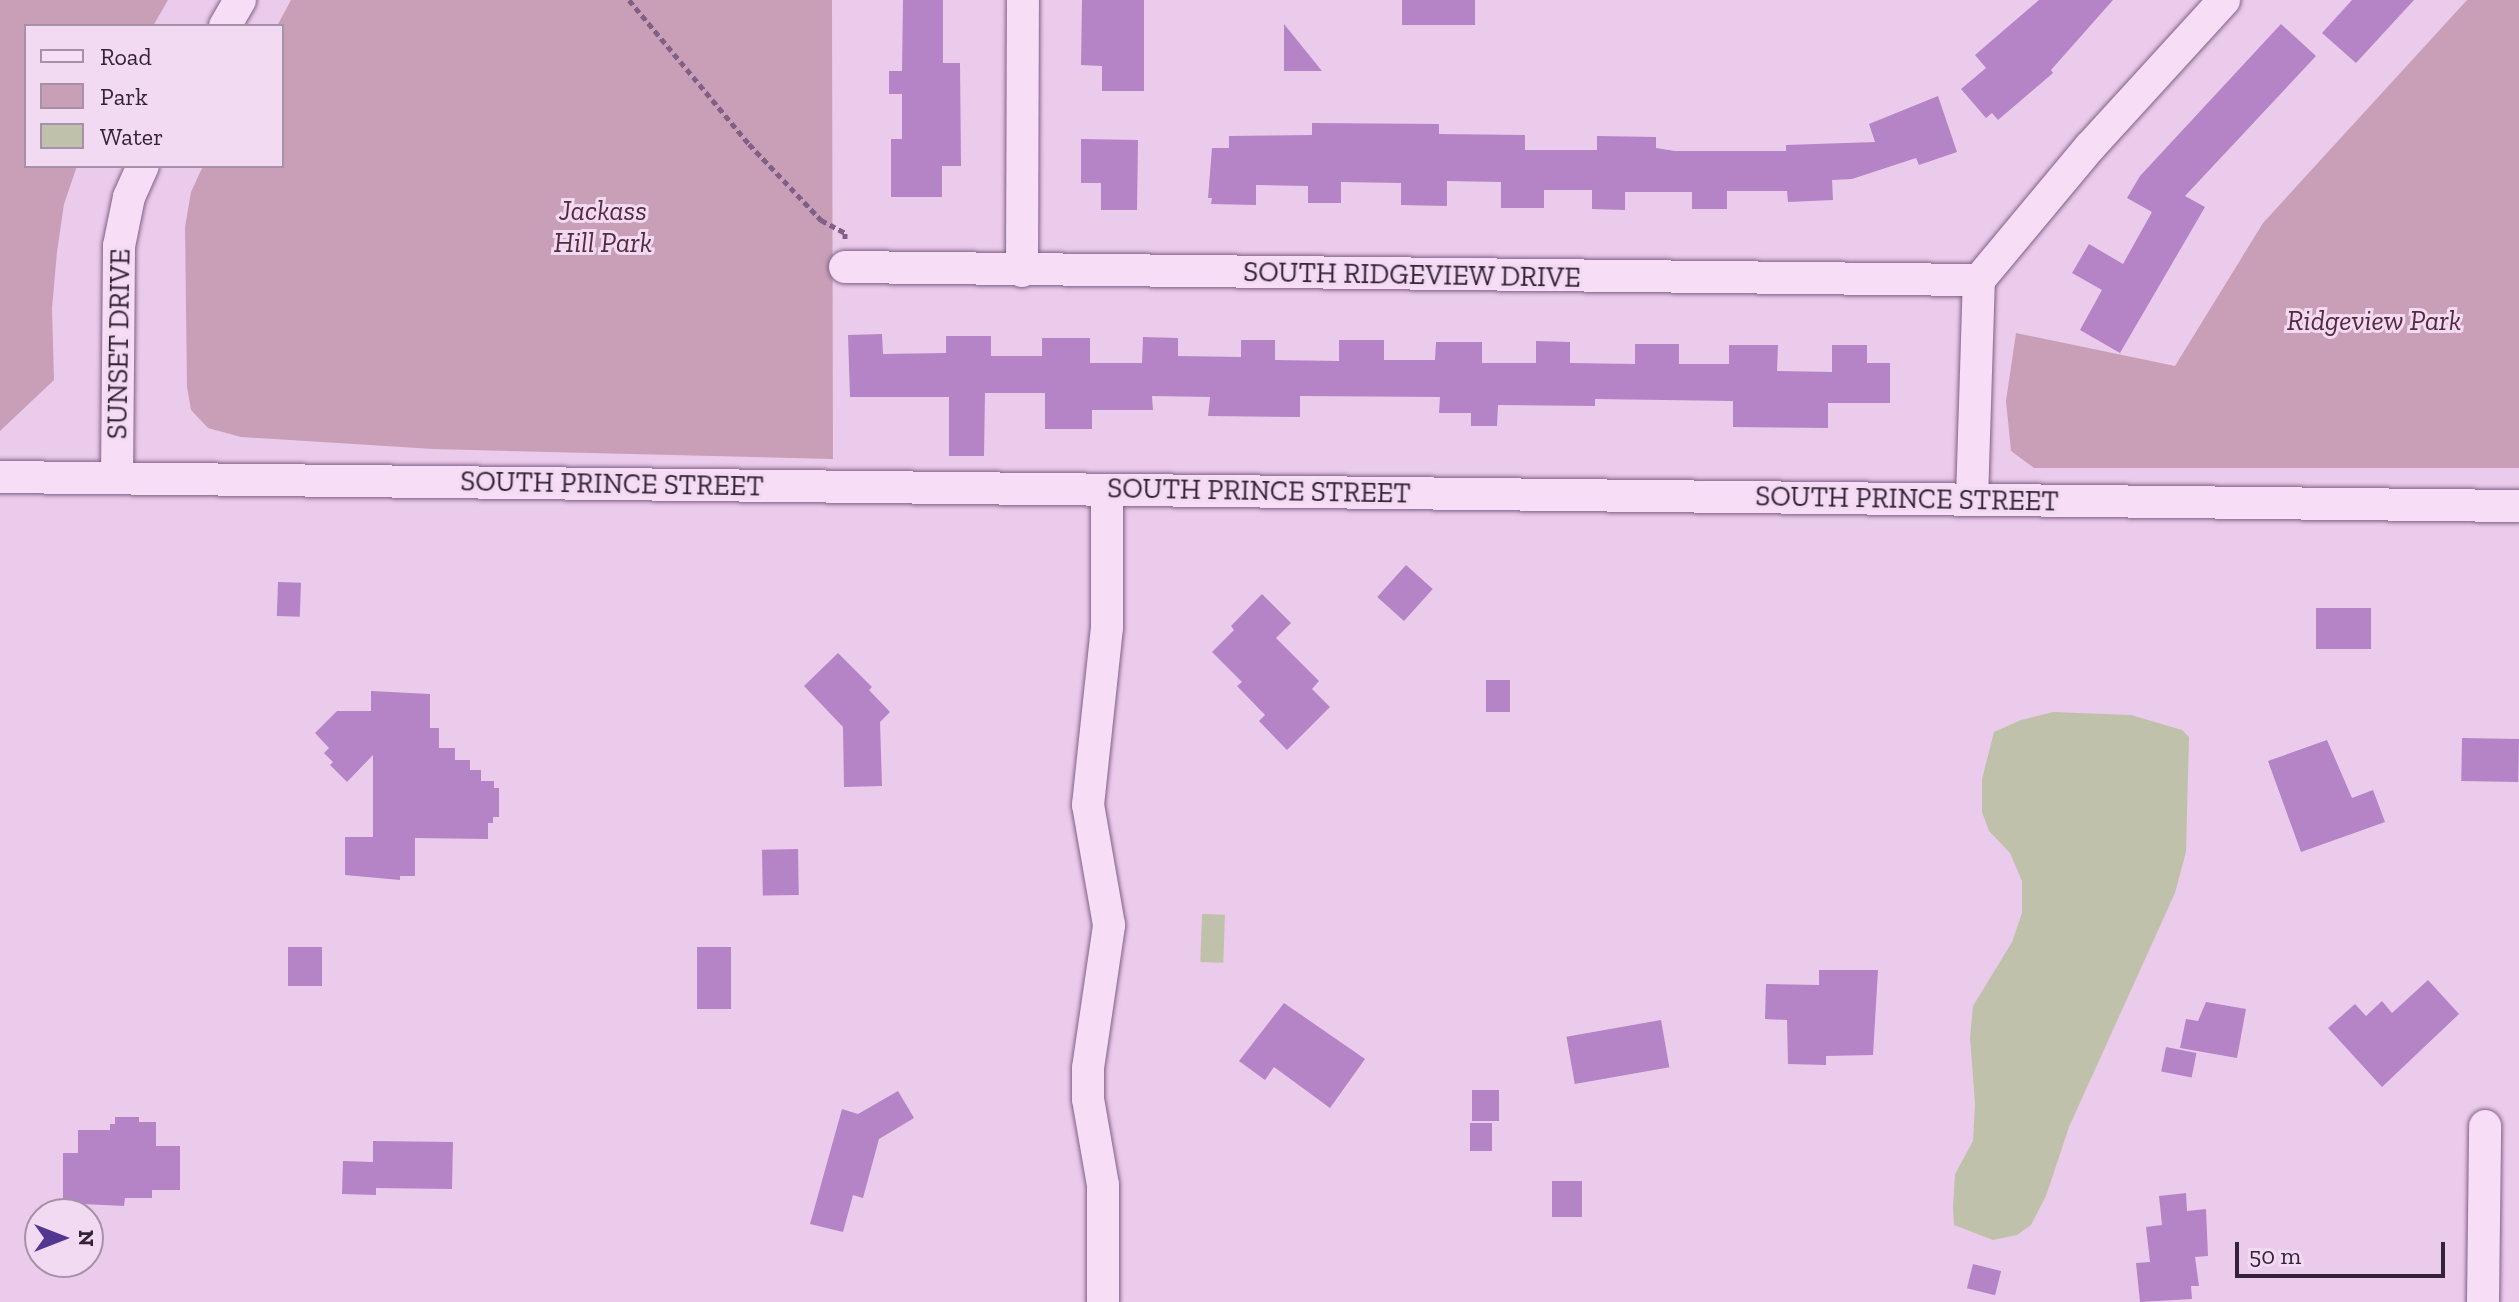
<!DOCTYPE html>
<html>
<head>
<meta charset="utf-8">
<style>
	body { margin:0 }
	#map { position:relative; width:2519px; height:1302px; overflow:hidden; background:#ebcbeb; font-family:"Zilla Slab",serif }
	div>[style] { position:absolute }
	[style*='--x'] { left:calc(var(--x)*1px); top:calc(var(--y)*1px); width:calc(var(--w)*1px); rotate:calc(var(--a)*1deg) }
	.green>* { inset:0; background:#c99fb7 }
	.water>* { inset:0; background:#c0c1ab; transform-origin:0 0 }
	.building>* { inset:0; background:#b484c6; transform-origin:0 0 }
	.path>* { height:5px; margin-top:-2.5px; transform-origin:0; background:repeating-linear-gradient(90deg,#816087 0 6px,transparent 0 10px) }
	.roads { filter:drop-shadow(0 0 2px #816087) drop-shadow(0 0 2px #816087) }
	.minor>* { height:32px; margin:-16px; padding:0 16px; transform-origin:16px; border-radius:16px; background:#f7def6 }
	span { translate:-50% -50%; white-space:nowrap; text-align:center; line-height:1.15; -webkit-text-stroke:6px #f3daf3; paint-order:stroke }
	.park-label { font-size:28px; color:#542b3d; font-style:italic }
	.street-label { font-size:28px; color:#352239 }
	.legend { position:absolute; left:24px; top:24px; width:260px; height:144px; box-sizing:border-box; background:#f3daf3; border:2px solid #a790a9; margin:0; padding:10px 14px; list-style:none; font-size:24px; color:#352239 }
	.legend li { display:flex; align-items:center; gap:16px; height:40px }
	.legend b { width:40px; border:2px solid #a790a9 }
	.north { position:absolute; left:24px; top:1198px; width:80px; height:80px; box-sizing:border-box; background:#f3daf3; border:2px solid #a790a9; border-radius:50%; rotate:90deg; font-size:22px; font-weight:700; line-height:32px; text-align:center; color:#352239 }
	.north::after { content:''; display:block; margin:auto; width:28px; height:36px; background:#523691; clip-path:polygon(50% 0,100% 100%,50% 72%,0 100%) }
	.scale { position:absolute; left:2235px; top:1242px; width:210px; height:36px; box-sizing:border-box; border:4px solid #352239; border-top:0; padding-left:10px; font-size:24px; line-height:28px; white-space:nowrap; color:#352239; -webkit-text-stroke:6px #f3daf3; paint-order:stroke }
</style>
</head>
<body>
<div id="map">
	<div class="green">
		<div style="clip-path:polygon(0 0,168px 0,153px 26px,26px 26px,26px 166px,77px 166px,64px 204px,57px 252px,52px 308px,54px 380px,0 431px)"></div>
		<div style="clip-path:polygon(291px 0,832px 0,833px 459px,433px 449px,241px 437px,208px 428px,191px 410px,187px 387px,185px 227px,191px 192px,203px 166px,282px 166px,282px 26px,277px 26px)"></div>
		<div style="clip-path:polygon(2467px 0,2519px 0,2519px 468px,2034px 468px,2011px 451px,2006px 401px,2016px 333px,2175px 366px,2263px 223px)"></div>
	</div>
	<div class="water">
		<div style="clip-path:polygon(2053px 712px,2131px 715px,2182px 730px,2189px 737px,2186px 852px,2175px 893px,2069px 1127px,2046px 1196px,2031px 1225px,2017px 1235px,1993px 1240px,1954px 1225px,1953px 1206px,1955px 1174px,1973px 1141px,1975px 1104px,1970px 1037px,1973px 1006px,2012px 942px,2022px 913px,2022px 881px,2010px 853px,1989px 831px,1982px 812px,1982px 779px,1994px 732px,2021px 720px)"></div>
		<div style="left:1202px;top:914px;width:23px;height:48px;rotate:2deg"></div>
	</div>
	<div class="building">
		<div style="clip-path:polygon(903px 0,943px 0,943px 63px,960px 63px,961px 166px,942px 166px,942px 197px,891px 197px,891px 139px,902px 139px,902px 94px,889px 94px,889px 71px,902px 71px)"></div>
		<div style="clip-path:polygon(1082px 0,1144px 0,1144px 91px,1102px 91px,1102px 66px,1081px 65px)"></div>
		<div style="left:1402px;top:0;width:73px;height:25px"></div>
		<div style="clip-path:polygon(2039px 0,2113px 0,2051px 70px,2053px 73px,1998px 120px,1992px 113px,1986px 118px,1961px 89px,1986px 68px,1975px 55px)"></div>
		<div style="clip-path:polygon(2352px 0,2414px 0,2356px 63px,2322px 33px)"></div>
		<div style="clip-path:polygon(1284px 24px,1322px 71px,1284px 71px)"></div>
		<div style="clip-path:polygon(2281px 24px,2316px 56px,2185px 196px,2205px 207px,2120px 353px,2080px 330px,2102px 290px,2072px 273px,2089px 244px,2123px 264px,2152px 212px,2127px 198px,2140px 176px)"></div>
		<div style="clip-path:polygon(1938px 96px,1957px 152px,1919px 165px,1916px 158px,1852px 179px,1832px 180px,1833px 200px,1788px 202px,1787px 191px,1727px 191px,1727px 209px,1692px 209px,1692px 192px,1625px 192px,1625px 210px,1592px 209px,1592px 190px,1544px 190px,1544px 208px,1501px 208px,1501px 182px,1447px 181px,1447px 206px,1401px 205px,1401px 183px,1341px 182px,1341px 203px,1308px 203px,1308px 186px,1256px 185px,1256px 205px,1211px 204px,1212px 198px,1208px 198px,1212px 148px,1229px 148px,1229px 136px,1312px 135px,1312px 123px,1439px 124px,1439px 134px,1525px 135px,1525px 150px,1597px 150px,1597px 136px,1656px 137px,1656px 148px,1675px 151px,1786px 151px,1786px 145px,1875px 142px,1869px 124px)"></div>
		<div style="clip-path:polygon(1081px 139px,1138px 140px,1137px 210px,1101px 210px,1101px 183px,1081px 183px)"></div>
		<div style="clip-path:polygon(882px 334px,883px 354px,946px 353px,946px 336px,991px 336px,991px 356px,1042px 356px,1042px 338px,1090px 338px,1090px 363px,1142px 363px,1143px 337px,1178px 338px,1178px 356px,1241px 357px,1241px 340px,1275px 340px,1275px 360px,1339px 361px,1339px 340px,1384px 340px,1384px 360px,1435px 360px,1436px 342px,1482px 342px,1482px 363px,1536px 363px,1536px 341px,1570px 342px,1570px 363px,1635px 364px,1635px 344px,1679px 344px,1679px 364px,1729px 364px,1729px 345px,1778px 345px,1777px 371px,1832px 372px,1832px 345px,1867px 345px,1867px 363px,1890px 363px,1890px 403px,1828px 403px,1828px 428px,1733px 427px,1733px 401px,1595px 399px,1595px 406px,1498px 405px,1497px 426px,1471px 426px,1471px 413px,1439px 413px,1440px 397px,1300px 396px,1300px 417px,1208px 416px,1210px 397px,1152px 396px,1153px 410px,1092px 410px,1092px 429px,1045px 429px,1045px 393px,985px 393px,984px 456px,949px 456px,949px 397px,850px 397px,848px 335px)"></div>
		<div style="left:1406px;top:565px;width:36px;height:43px;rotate:42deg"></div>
		<div style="left:278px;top:582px;width:23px;height:34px;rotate:2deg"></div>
		<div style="clip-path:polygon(1262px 594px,1291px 623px,1276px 638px,1319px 681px,1312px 689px,1330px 707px,1287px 750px,1259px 721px,1265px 715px,1237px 686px,1242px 682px,1212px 652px,1234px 630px,1231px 626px)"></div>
		<div style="left:2316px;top:608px;width:55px;height:41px"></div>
		<div style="clip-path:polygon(838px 653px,872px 687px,869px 690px,890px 712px,880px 722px,882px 786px,844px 787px,843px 727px,804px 686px)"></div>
		<div style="left:1486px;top:680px;width:24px;height:32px"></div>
		<div style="clip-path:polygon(371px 691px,430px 694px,430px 728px,439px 728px,439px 748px,455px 748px,455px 760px,470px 760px,470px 770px,481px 770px,481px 781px,494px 781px,494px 788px,499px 788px,499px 817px,493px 817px,493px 823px,488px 823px,488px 839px,415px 838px,415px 876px,400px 876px,400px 880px,345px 875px,345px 837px,373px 837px,373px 755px,347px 782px,330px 765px,333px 762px,324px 753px,329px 748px,315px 733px,337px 711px,371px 711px)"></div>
		<div style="left:2462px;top:738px;width:57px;height:43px;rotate:1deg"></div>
		<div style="clip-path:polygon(2327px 740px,2352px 798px,2373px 790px,2385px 822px,2301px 852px,2268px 761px)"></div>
		<div style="left:798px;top:849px;width:46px;height:36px;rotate:89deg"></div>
		<div style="left:288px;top:947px;width:34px;height:39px"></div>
		<div style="left:697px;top:947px;width:34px;height:62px"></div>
		<div style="clip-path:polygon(1819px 970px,1878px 970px,1873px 1055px,1826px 1056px,1826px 1065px,1788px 1064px,1787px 1020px,1765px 1019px,1766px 984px,1819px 985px)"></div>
		<div style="clip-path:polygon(2428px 980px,2459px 1014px,2382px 1087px,2328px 1028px,2355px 1004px,2366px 1016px,2382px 1001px,2392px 1013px)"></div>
		<div style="clip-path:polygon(2206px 1002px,2246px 1009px,2237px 1058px,2180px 1048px,2186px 1019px,2198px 1021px)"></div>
		<div style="clip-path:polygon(1284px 1003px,1365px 1059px,1330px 1108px,1274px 1067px,1265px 1080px,1239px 1061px)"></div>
		<div style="left:1661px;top:1020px;width:48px;height:96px;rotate:80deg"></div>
		<div style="left:2166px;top:1047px;width:31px;height:25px;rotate:11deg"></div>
		<div style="left:1472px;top:1090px;width:27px;height:31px"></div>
		<div style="clip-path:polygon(898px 1091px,914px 1118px,879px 1139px,863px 1198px,853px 1195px,843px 1232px,810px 1224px,842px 1109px,858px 1114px)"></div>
		<div style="clip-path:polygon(115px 1117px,139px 1117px,139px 1122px,156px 1122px,156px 1146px,180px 1146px,180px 1190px,152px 1190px,152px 1198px,125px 1198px,124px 1206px,63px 1203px,63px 1153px,78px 1153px,78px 1130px,110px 1130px,110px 1124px,115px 1124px)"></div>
		<div style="left:1470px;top:1123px;width:22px;height:28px"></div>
		<div style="clip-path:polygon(373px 1141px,453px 1142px,452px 1189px,376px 1188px,376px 1195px,342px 1194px,343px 1161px,373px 1162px)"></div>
		<div style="left:1552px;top:1181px;width:30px;height:36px"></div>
		<div style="clip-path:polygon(2186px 1193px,2187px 1211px,2206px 1209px,2208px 1256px,2195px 1257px,2199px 1286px,2191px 1286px,2192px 1299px,2140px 1302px,2136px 1263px,2150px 1262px,2146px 1227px,2162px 1225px,2159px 1196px)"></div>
		<div style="left:1973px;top:1264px;width:29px;height:25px;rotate:14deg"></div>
	</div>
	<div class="path">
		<div style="--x:629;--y:0;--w:187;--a:50.2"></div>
		<div style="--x:749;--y:144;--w:105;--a:46.5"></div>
		<div style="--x:821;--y:220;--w:27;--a:28"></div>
		<div style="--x:845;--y:233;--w:7;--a:90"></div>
	</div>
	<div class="roads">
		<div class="minor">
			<div style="--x:225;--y:26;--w:30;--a:-60"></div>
			<div style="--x:845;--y:267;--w:1134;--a:0.66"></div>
			<div style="--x:1022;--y:271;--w:271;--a:-89.8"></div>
			<div style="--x:0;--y:477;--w:2519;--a:0.66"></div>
			<div style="--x:117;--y:478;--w:232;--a:-89.5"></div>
			<div style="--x:119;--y:246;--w:50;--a:-78.5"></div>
			<div style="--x:129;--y:197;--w:34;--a:-66"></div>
			<div style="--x:1972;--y:499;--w:219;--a:-88.2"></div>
			<div style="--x:1979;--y:280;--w:173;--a:-50.2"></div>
			<div style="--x:2090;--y:147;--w:199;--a:-47.6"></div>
			<div style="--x:1103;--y:1302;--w:117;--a:-90"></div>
			<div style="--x:1103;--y:1185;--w:87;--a:-99.9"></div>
			<div style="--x:1088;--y:1099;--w:31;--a:-90"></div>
			<div style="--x:1088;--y:1068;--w:145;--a:-81.6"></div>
			<div style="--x:1109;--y:925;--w:122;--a:-99.9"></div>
			<div style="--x:1088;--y:805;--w:178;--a:-83.9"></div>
			<div style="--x:1107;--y:628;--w:138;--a:-90"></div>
			<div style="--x:2483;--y:1302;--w:176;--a:-89.3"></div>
		</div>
	</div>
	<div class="park-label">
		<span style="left:603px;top:227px">Jackass<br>Hill Park</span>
		<span style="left:2374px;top:321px">Ridgeview Park</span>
	</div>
	<div class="street-label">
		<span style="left:1412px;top:275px;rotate:1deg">SOUTH RIDGEVIEW DRIVE</span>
		<span style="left:119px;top:344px;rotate:-89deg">SUNSET DRIVE</span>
		<span style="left:612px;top:484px;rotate:1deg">SOUTH PRINCE STREET</span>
		<span style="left:1259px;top:491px;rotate:1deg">SOUTH PRINCE STREET</span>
		<span style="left:1907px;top:499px;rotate:1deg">SOUTH PRINCE STREET</span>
	</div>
	<ul class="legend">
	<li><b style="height:10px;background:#f7def6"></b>Road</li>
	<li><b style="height:22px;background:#c99fb7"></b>Park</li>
	<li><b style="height:22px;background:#c0c1ab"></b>Water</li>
	</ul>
	<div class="north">N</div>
	<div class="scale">50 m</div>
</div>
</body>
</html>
